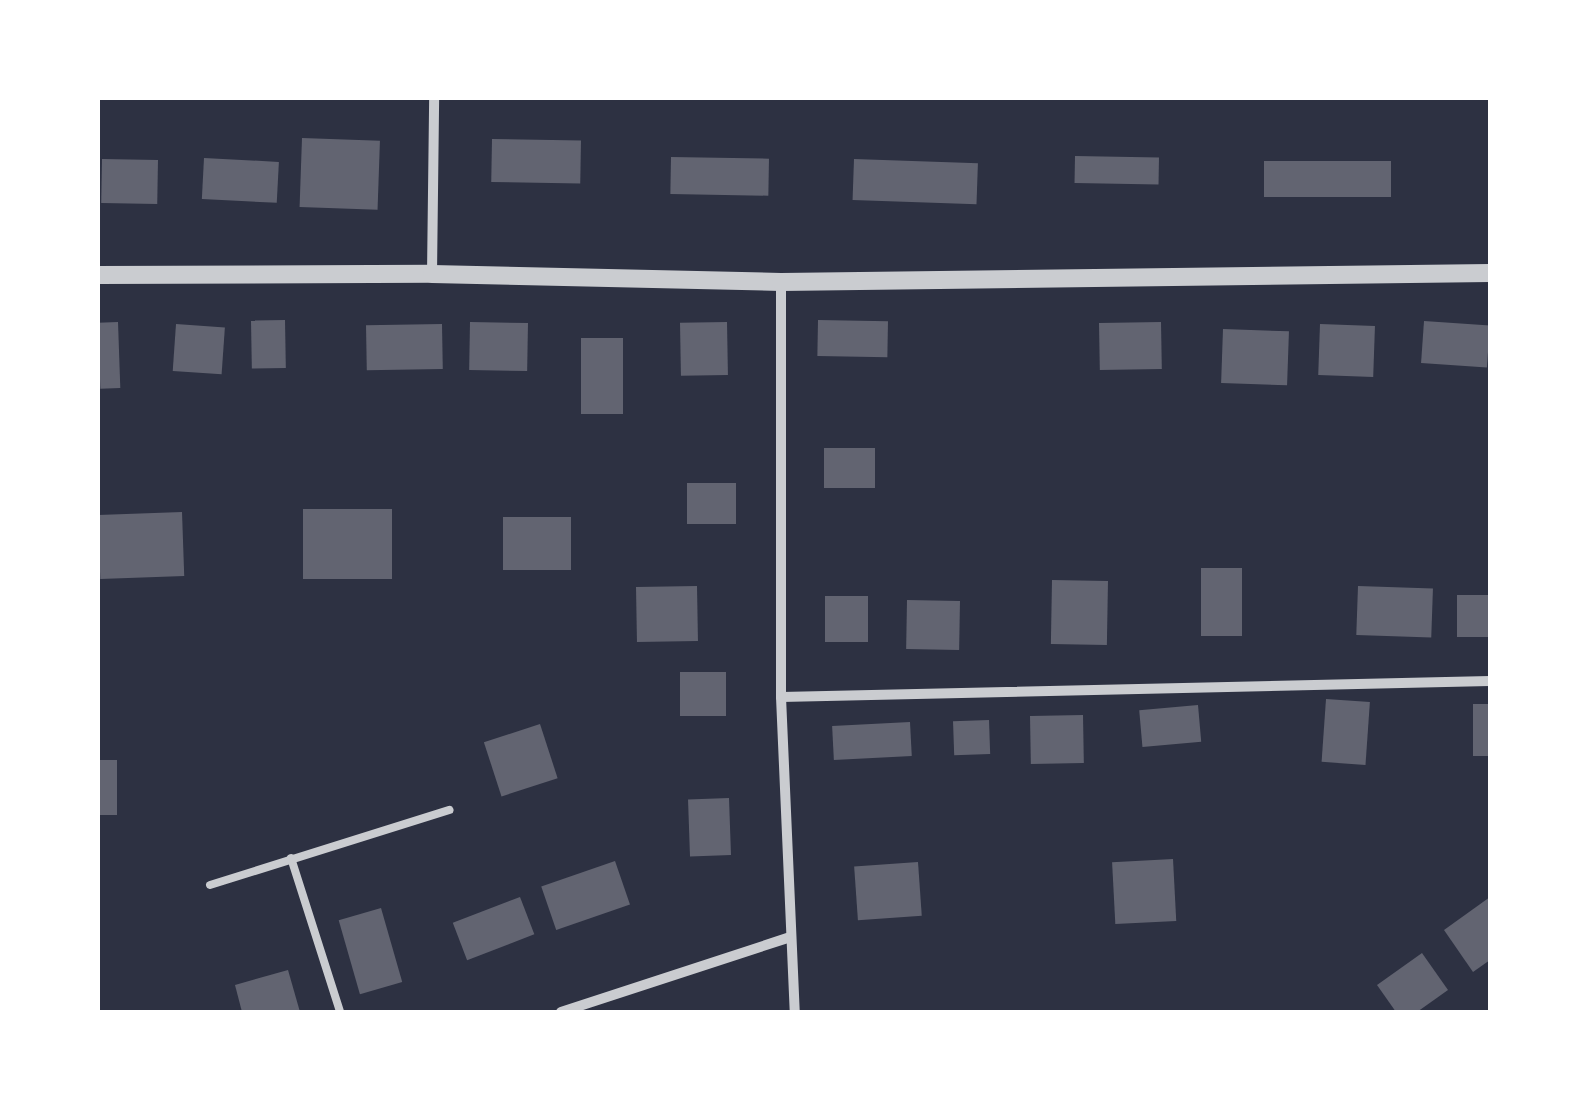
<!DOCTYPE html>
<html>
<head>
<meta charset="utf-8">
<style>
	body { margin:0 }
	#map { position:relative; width:1588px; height:1110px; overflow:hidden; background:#2d3142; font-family:Mulish,sans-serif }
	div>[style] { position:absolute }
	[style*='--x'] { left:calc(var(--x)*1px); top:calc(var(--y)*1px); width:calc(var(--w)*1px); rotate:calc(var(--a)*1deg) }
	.building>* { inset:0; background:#626471; transform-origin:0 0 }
	.service>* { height:8px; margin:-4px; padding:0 4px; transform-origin:4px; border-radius:4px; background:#caccd0 }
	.minor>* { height:10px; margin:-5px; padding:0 5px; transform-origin:5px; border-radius:5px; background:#caccd0 }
	.tertiary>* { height:18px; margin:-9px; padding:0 9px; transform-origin:9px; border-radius:9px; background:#caccd0 }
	span { translate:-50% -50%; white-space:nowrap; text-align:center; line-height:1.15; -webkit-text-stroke:8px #fff; paint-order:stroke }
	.frame { position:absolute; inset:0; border:100px solid #fff; pointer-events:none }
</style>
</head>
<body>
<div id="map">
	<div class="building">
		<div style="left:302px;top:138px;width:78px;height:69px;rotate:2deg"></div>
		<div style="left:492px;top:139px;width:89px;height:43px;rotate:1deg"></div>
		<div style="left:1075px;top:156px;width:84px;height:27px;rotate:1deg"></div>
		<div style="left:671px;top:157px;width:98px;height:37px;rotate:1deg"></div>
		<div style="left:204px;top:158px;width:75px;height:41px;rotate:3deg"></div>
		<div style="left:102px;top:159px;width:56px;height:44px;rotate:1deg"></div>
		<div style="left:854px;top:159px;width:124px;height:41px;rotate:2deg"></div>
		<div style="left:1264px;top:161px;width:127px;height:36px"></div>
		<div style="left:285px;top:320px;width:48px;height:34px;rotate:89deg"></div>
		<div style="left:818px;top:320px;width:70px;height:36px;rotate:1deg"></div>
		<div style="left:1424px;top:321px;width:66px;height:42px;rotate:4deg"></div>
		<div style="left:118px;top:322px;width:66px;height:20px;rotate:88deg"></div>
		<div style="left:470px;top:322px;width:58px;height:48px;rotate:1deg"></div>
		<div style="left:727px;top:322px;width:53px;height:47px;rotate:89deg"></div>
		<div style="left:1161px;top:322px;width:47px;height:62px;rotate:89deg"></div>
		<div style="left:176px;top:324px;width:49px;height:47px;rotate:4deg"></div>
		<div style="left:442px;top:324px;width:45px;height:76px;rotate:89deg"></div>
		<div style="left:1320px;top:324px;width:55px;height:51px;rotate:2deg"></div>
		<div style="left:1223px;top:329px;width:66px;height:54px;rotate:2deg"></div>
		<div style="left:623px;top:338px;width:76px;height:42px;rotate:90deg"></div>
		<div style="left:824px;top:448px;width:51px;height:40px"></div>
		<div style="left:736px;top:483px;width:41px;height:49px;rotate:90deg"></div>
		<div style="left:392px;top:509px;width:70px;height:89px;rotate:90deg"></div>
		<div style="left:182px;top:512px;width:64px;height:84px;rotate:88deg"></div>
		<div style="left:503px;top:517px;width:68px;height:53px"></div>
		<div style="left:1201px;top:568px;width:41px;height:68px"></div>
		<div style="left:1052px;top:580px;width:56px;height:64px;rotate:1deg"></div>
		<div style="left:697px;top:586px;width:55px;height:61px;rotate:89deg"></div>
		<div style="left:1358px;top:586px;width:75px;height:49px;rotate:2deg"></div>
		<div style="left:1490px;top:595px;width:42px;height:33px;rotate:90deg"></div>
		<div style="left:825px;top:596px;width:43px;height:46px"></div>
		<div style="left:907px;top:600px;width:53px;height:49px;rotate:1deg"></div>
		<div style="left:680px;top:672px;width:46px;height:44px"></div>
		<div style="left:1326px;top:699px;width:44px;height:63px;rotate:4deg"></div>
		<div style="left:1473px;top:704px;width:17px;height:52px"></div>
		<div style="left:1198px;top:705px;width:37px;height:59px;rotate:85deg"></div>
		<div style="left:1083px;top:715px;width:48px;height:53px;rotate:89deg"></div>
		<div style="left:989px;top:720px;width:34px;height:36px;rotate:88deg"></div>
		<div style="left:910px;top:722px;width:34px;height:78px;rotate:87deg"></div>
		<div style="left:540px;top:724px;width:57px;height:59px;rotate:72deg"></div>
		<div style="left:98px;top:760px;width:19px;height:55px"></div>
		<div style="left:729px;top:798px;width:57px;height:41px;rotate:88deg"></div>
		<div style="left:1173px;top:859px;width:62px;height:61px;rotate:87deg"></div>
		<div style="left:615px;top:861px;width:46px;height:78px;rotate:71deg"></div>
		<div style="left:918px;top:862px;width:54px;height:64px;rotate:86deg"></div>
		<div style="left:520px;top:897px;width:40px;height:72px;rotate:69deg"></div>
		<div style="clip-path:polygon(1490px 897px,1490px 960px,1473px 972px,1444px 930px)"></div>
		<div style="left:381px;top:908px;width:77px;height:44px;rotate:74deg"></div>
		<div style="clip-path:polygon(1422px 953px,1448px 990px,1417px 1012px,1396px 1012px,1377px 985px)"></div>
		<div style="clip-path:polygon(288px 970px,300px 1012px,242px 1012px,235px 985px)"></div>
	</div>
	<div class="service">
		<div style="--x:291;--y:858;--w:162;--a:72.3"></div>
		<div style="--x:210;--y:885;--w:251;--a:-17.4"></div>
	</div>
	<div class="minor">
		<div style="--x:432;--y:274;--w:176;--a:-89.3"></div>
		<div style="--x:781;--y:282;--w:415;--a:90"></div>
		<div style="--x:781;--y:697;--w:315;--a:87.5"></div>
		<div style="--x:781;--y:697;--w:709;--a:-1.29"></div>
		<div style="--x:561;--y:1012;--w:241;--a:-18.1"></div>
	</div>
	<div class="tertiary">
		<div style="--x:98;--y:275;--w:334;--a:-0.2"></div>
		<div style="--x:432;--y:274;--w:349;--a:1.3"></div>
		<div style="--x:781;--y:282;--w:709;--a:-0.73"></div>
	</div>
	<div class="frame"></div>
</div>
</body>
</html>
